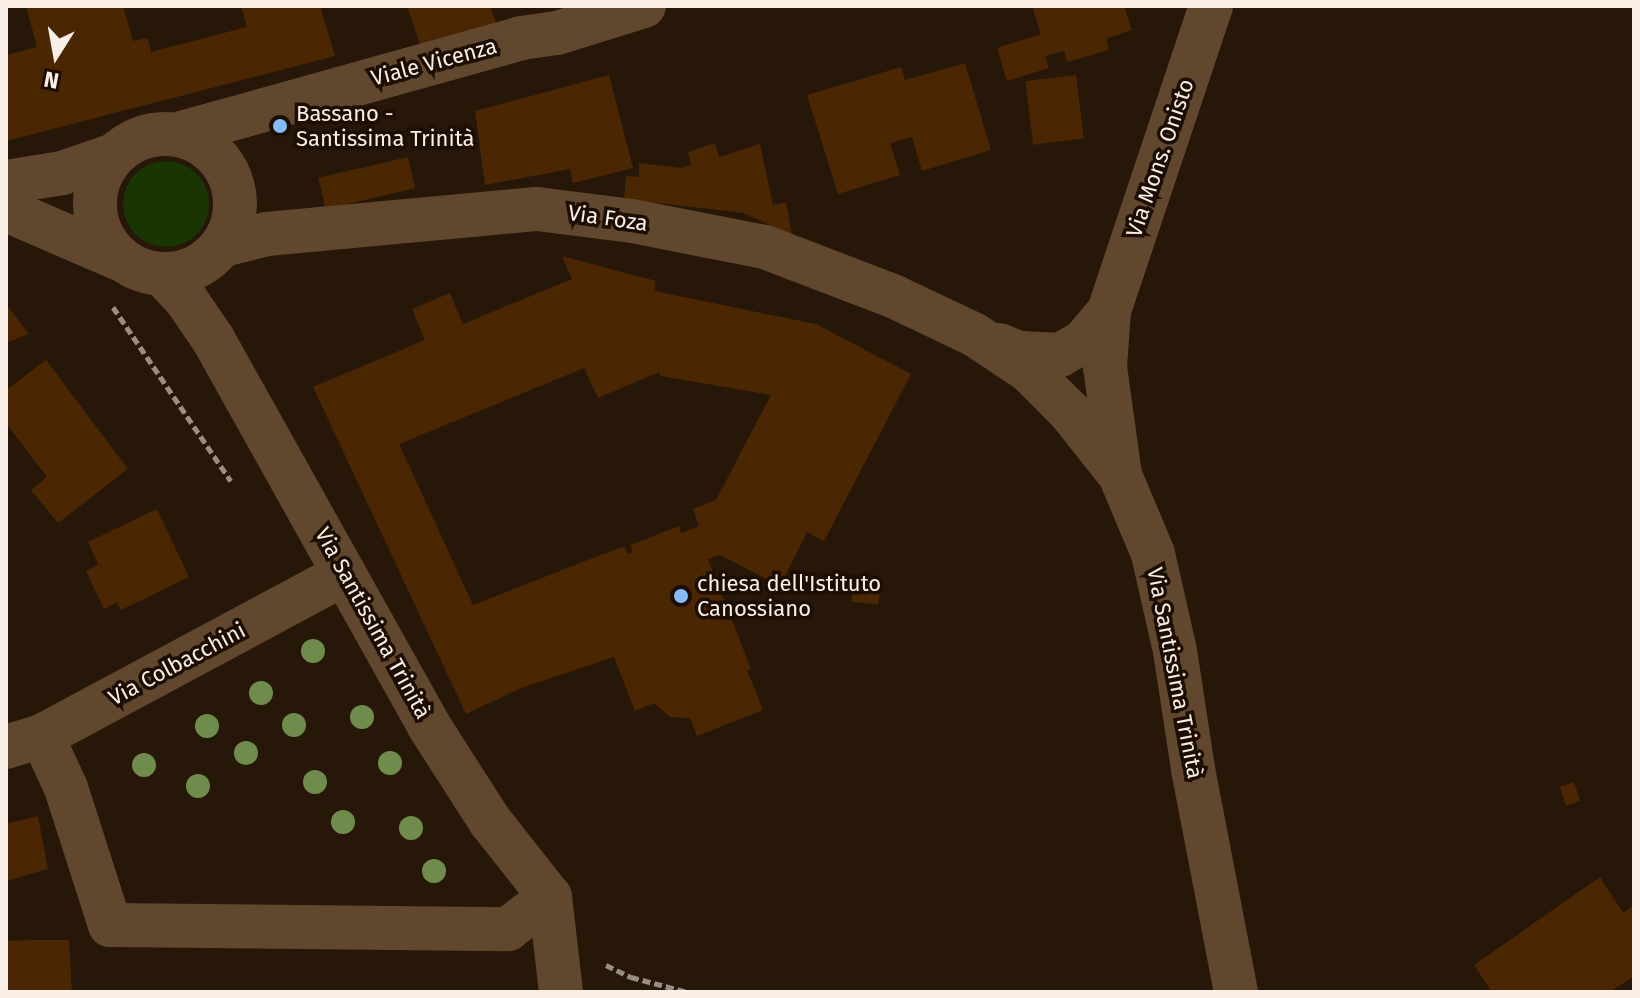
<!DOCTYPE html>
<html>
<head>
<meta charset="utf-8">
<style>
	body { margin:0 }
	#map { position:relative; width:1640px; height:998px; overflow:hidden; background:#271709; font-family:"Fira Sans",sans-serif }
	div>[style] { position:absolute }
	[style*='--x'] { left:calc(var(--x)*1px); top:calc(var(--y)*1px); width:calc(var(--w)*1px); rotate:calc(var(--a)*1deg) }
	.green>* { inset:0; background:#193602 }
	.round { border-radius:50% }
	.building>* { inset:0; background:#4a2702; transform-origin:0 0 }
	.path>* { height:5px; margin-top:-2.5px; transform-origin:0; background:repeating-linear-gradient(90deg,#9a8d81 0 8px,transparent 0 12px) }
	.minor>* { height:44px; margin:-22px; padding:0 22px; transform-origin:22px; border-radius:22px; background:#61472e }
	.minor>.ring { margin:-22px; padding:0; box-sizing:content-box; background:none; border:44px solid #61472e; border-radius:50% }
	.trees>* { width:24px; height:24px; margin:-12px; border-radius:50%; background:#708c4d }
	.dots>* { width:22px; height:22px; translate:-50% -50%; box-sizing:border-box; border:4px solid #1d0e03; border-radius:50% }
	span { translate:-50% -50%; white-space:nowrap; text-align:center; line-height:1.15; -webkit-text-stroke:7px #1d0e03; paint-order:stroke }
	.street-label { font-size:22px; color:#faefe6 }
	.poi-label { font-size:22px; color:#faefe6 }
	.left { translate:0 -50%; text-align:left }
	.frame { position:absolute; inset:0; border:8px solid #faefe6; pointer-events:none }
	.north { position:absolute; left:16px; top:16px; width:80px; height:80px; -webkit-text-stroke:6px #1d0e03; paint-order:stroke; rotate:191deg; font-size:22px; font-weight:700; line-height:32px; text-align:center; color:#faefe6 }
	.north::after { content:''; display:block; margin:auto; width:28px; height:36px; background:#faefe6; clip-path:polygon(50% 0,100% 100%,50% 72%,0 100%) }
</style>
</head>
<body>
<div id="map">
	<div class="green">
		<div class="round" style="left:123px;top:161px;width:86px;height:86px"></div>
	</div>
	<div class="building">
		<div style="clip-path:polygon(26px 6px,123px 6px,133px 41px,148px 38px,151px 52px,247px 27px,241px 6px,320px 6px,335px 56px,6px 141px,6px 55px,37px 47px)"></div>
		<div style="clip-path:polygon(407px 6px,490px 6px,499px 32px,421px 47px)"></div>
		<div style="clip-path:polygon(1032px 6px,1124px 6px,1132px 30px,1106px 39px,1109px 50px,1067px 62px,1064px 51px,1045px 56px,1049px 68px,1007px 81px,997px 48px,1041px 34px)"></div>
		<div style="clip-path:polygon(965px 63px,991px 150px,922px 171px,912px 137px,890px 143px,900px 175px,838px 194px,807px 95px,901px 67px,905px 80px)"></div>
		<div style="clip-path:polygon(609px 75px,633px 168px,573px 183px,570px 169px,485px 185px,475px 111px)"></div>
		<div style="left:1076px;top:75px;width:64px;height:51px;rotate:83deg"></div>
		<div style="clip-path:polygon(715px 143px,719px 157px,760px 144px,773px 205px,786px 202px,792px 235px,743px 213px,624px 199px,626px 176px,639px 177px,639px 163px,681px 168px,691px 165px,688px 152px)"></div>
		<div style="left:408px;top:157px;width:32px;height:92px;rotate:77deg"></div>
		<div style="clip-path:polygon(evenodd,562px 256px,656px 281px,654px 291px,816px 324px,911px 374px,824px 541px,807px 532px,780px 586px,720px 555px,708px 559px,751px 669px,747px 670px,763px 710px,697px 736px,690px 718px,670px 717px,654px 703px,635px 711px,614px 657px,521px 688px,466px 714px,313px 387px,425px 340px,412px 309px,450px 293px,463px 324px,572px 279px,562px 256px,584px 368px,598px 398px,659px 372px,660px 376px,771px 395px,716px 500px,693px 509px,699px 526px,681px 533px,679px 526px,630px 545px,633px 552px,628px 554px,624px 546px,473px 605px,399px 444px,584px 368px)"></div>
		<div style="clip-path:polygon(6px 304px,29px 334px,6px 343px)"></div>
		<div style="clip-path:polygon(46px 360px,128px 469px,58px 523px,31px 490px,47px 477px,6px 423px,6px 390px)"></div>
		<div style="clip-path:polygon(157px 509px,189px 577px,121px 610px,117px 602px,104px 609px,86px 571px,98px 564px,88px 542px)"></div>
		<div style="left:854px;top:576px;width:27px;height:26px;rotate:6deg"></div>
		<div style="left:1574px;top:782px;width:20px;height:15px;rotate:72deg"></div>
		<div style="clip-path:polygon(38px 816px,48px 869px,6px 881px,6px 824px)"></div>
		<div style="clip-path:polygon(1600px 877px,1623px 913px,1634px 905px,1634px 976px,1610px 992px,1492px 992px,1474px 965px)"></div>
		<div style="clip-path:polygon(31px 940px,69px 940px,72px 992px,6px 992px,6px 941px)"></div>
	</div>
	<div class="path">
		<div style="--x:113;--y:307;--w:210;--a:55.9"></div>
		<div style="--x:606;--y:965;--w:28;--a:26"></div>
		<div style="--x:631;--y:977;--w:58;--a:15"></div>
	</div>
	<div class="minor">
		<div style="--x:1211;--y:6;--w:322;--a:108.5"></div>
		<div style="--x:1109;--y:311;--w:56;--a:94.1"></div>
		<div style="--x:1105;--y:367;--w:109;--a:82.1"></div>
		<div style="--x:1120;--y:475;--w:86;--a:67.3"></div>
		<div style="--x:1153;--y:554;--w:99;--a:77.2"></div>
		<div style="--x:1175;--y:651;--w:119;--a:81.3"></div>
		<div style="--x:1193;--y:769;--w:227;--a:79.1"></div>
		<div class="ring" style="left:95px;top:134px;width:96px;height:96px"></div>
		<div style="--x:178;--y:134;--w:356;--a:-15.6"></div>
		<div style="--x:521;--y:38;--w:36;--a:-8"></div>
		<div style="--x:557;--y:33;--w:91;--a:-17.2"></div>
		<div style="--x:6;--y:182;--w:57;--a:-9.1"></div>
		<div style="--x:62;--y:173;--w:55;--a:-19.1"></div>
		<div style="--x:6;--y:210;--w:124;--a:23.3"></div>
		<div style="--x:224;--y:245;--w:44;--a:-14.3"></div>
		<div style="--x:267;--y:234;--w:271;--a:-5.3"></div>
		<div style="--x:537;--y:209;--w:96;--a:7.2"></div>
		<div style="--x:632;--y:221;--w:136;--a:11.1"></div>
		<div style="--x:765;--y:247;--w:139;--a:21"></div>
		<div style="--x:895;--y:297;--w:89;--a:25.4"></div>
		<div style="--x:975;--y:335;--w:65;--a:33.7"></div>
		<div style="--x:1029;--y:371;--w:58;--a:45"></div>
		<div style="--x:1070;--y:412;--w:74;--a:51.6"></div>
		<div style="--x:163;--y:275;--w:35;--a:47"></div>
		<div style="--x:187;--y:301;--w:46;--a:55.6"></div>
		<div style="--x:213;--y:339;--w:443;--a:60.8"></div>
		<div style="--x:429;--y:726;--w:113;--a:57.3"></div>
		<div style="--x:490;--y:821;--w:97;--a:51.7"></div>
		<div style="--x:999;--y:345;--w:22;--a:22"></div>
		<div style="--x:1019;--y:353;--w:41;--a:2.8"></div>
		<div style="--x:1060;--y:355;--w:28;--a:-30"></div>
		<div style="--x:1084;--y:341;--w:39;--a:-50"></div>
		<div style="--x:42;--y:736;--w:57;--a:65.2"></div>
		<div style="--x:66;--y:788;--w:144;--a:72.2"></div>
		<div style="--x:110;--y:925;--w:398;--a:0.6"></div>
		<div style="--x:508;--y:929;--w:53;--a:-37.3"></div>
		<div style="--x:6;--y:747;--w:38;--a:-17"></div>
		<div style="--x:42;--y:736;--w:343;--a:-28.2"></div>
		<div style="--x:550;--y:897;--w:96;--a:83.4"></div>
	</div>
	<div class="trees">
		<div style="left:313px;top:651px"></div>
		<div style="left:261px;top:693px"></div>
		<div style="left:362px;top:717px"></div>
		<div style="left:294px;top:725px"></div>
		<div style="left:207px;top:726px"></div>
		<div style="left:246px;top:753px"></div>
		<div style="left:390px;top:763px"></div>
		<div style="left:144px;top:765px"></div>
		<div style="left:315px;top:782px"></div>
		<div style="left:198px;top:786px"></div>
		<div style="left:343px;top:822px"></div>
		<div style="left:411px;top:828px"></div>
		<div style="left:434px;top:871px"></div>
	</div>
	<div class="dots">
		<div style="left:280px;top:126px;background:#85bbfb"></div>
		<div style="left:681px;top:596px;background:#85bbfb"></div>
	</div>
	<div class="street-label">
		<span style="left:434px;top:62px;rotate:-15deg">Viale Vicenza</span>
		<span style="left:1160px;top:158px;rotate:-71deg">Via Mons. Onisto</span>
		<span style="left:608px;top:218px;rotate:8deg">Via Foza</span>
		<span style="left:373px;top:623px;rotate:61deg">Via Santissima Trinità</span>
		<span style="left:177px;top:664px;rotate:-28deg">Via Colbacchini</span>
		<span style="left:1175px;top:673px;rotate:79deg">Via Santissima Trinità</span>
	</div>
	<div class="poi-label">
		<span class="left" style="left:296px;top:126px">Bassano -<br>Santissima Trinità</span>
		<span class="left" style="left:697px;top:596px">chiesa dell'Istituto<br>Canossiano</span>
	</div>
	<div class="frame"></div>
	<div class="north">N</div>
</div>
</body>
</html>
